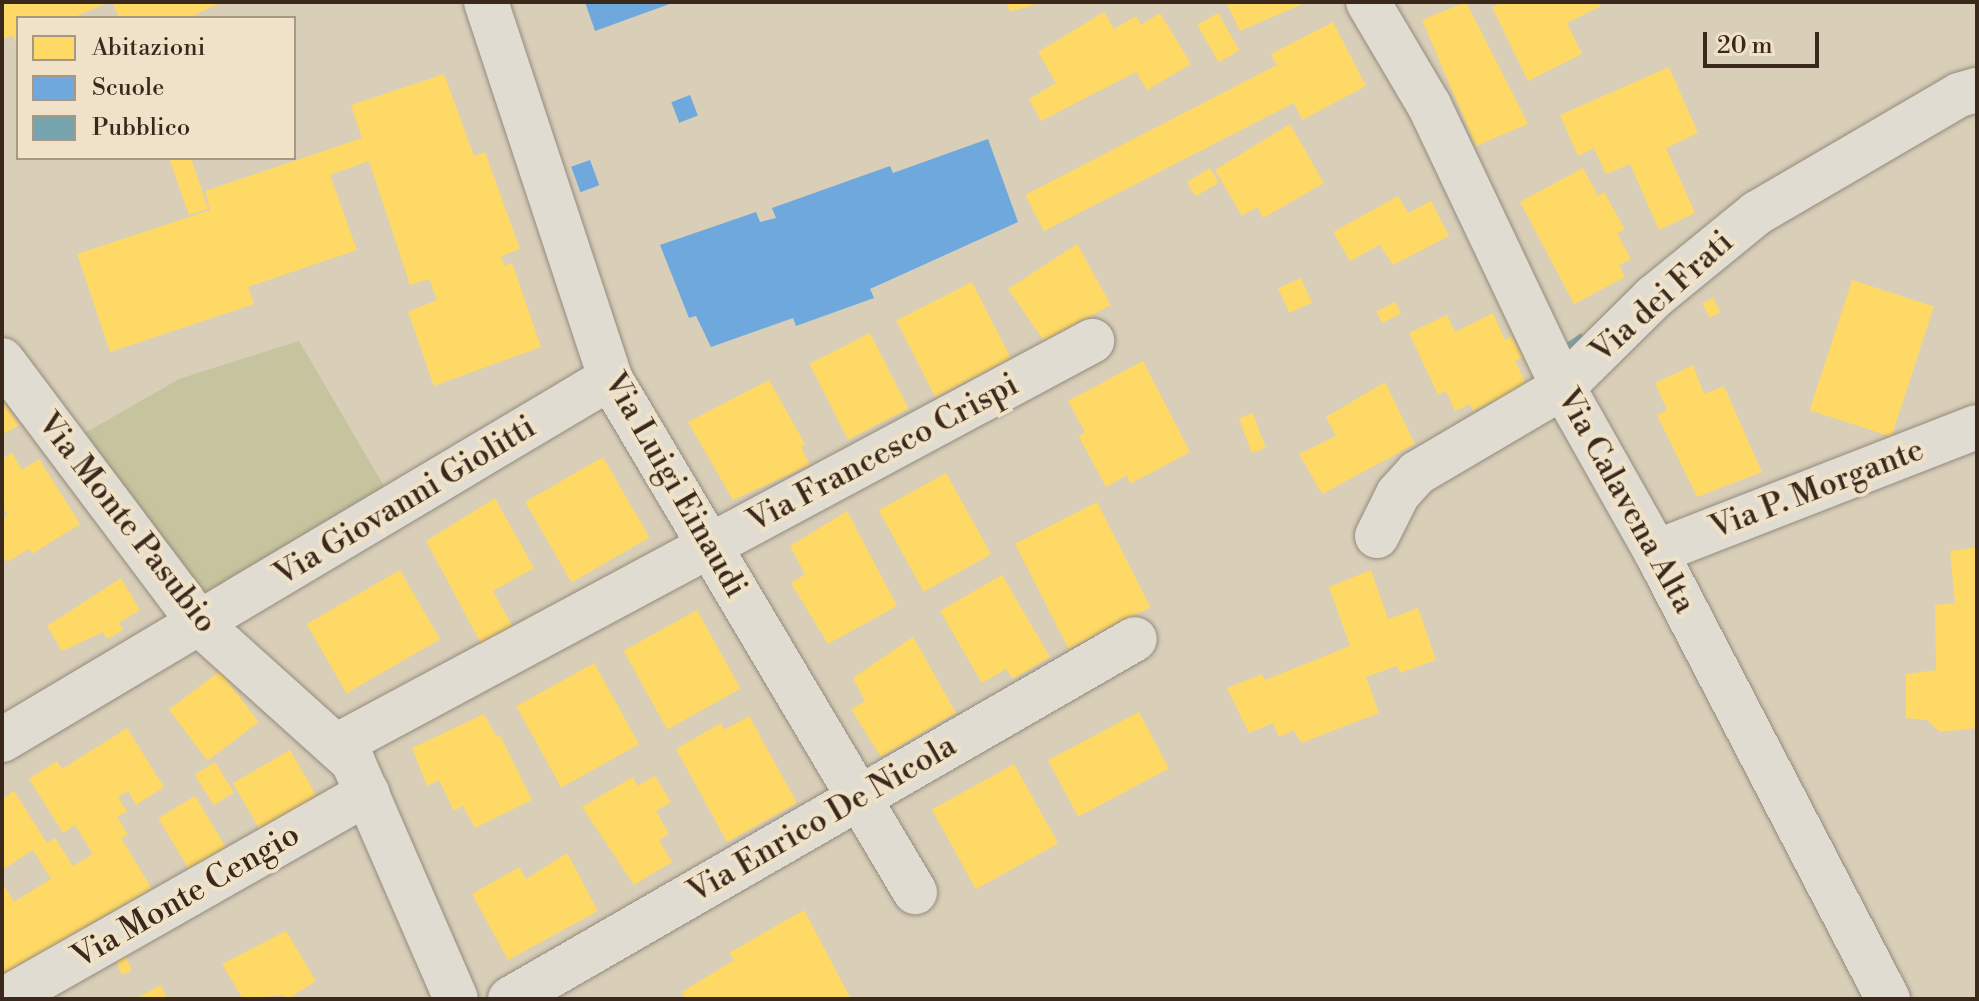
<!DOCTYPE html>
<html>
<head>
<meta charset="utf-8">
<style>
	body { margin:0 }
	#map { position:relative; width:1979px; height:1001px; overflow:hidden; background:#d9ceb8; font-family:"Libre Bodoni",serif }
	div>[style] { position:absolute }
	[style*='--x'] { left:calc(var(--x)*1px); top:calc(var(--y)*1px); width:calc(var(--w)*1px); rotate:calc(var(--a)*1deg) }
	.green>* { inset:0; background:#c6c49e }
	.homes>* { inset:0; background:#ffd966; transform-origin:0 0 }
	.schools>* { inset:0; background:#6fa8dc; transform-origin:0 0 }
	.public>* { inset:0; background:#76a5af; transform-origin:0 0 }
	.roads { filter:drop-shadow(0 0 2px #938a7d) drop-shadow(0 0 2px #938a7d) }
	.minor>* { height:44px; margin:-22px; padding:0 22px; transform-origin:22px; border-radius:22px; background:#e1dcd1 }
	span { translate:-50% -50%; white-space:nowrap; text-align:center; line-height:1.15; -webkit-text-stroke:8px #efe2c8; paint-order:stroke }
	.street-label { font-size:32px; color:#3a281c }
	.frame { position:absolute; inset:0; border:4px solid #3a281c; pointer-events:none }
	.legend { position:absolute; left:16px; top:16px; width:280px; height:144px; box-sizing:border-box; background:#efe2c8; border:2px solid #a79883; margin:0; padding:10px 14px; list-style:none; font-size:24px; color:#3a281c }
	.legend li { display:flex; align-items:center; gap:16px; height:40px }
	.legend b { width:40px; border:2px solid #a79883 }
	.scale { position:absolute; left:1703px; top:32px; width:116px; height:36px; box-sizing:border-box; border:4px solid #3a281c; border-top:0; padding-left:10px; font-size:24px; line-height:28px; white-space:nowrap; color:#3a281c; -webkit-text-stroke:6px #efe2c8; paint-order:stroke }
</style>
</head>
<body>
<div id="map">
	<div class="green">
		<div style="clip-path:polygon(299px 341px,384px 486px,202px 597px,83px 434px,179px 379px)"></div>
	</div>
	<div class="homes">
		<div style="clip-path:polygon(2px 2px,109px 2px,72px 18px,18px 18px,18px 47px,13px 35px,2px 39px)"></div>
		<div style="clip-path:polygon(113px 2px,222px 2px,188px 18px,119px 18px)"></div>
		<div style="clip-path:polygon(1006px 2px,1039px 2px,1039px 3px,1010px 12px)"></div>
		<div style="clip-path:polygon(1231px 2px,1307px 2px,1240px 31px,1227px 4px)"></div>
		<div style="clip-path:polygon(1466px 2px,1528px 124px,1476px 146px,1422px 20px)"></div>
		<div style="clip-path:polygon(1503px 2px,1599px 2px,1601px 6px,1567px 23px,1582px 54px,1528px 81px,1492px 7px)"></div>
		<div style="clip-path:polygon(1104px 12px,1114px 29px,1136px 16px,1141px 25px,1160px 13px,1191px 64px,1147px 90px,1136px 72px,1041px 121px,1029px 99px,1056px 83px,1038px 52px)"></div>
		<div style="left:1218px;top:13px;width:43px;height:24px;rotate:60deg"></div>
		<div style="clip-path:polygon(1333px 22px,1366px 86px,1302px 120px,1294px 103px,1044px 231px,1025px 195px,1277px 65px,1271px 54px)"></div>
		<div style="clip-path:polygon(1669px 67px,1698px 133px,1666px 148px,1695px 213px,1659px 230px,1630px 164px,1606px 174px,1594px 148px,1578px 156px,1560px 115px)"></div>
		<div style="clip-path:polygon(444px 74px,474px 156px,485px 152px,520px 249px,501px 256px,505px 266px,512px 263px,541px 347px,434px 386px,408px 312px,437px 300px,429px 279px,410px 285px,369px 161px,330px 175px,357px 250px,248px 287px,254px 304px,110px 352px,77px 254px,210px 210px,205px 191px,362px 138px,351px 105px)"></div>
		<div style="clip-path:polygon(1290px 124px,1324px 183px,1263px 218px,1257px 207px,1242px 216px,1215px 170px)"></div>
		<div style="clip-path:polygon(169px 158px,191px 158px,208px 209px,189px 215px)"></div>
		<div style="left:1210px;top:168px;width:17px;height:27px;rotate:59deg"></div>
		<div style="clip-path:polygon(1583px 168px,1598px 196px,1604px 192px,1625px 230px,1617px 233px,1631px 259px,1619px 265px,1625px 277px,1574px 304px,1520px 202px)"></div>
		<div style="clip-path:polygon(1398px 196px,1408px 213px,1431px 201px,1449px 236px,1393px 265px,1380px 245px,1350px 261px,1333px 232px)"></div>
		<div style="clip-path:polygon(1077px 244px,1111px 305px,1044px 341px,1008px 289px)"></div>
		<div style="left:1301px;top:278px;width:27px;height:25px;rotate:66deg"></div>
		<div style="left:1852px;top:280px;width:86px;height:137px;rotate:18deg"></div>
		<div style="left:972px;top:282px;width:86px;height:85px;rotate:63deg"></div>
		<div style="left:1713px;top:298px;width:16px;height:12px;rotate:63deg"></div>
		<div style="left:1395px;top:302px;width:13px;height:21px;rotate:63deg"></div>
		<div style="clip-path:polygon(1493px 313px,1505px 340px,1512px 336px,1523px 357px,1515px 361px,1527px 385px,1473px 411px,1470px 404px,1455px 411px,1446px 391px,1438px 395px,1409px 333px,1447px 315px,1455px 332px)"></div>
		<div style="left:870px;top:333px;width:85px;height:68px;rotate:63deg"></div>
		<div style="clip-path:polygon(1143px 361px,1190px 452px,1130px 484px,1127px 475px,1106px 487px,1079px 437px,1085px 432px,1068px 401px)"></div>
		<div style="clip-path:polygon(1693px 365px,1704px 394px,1724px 386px,1762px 472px,1697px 497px,1657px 415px,1667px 410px,1655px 383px)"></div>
		<div style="clip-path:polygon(769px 380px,805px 444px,801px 447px,810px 465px,733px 500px,688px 422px)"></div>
		<div style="clip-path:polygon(1385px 382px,1415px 444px,1322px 494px,1299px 454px,1336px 436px,1326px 417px)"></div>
		<div style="clip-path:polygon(2px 400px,19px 425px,2px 435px)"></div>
		<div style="left:1253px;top:413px;width:37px;height:15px;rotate:70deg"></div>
		<div style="clip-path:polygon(12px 453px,22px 470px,39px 459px,80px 524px,32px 554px,29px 549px,7px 562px,2px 554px,2px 519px,8px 515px,2px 506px,2px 459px)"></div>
		<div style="left:603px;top:457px;width:93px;height:90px;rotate:60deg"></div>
		<div style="left:946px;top:473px;width:93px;height:77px;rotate:61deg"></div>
		<div style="clip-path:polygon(495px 498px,534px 568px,493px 591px,515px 631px,483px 647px,426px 541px)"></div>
		<div style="left:1097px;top:502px;width:118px;height:92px;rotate:63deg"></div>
		<div style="clip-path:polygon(847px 511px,897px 606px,828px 644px,791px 583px,805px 574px,790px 546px)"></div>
		<div style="clip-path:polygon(1977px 547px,1977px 728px,1940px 732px,1927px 720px,1906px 718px,1906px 674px,1936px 670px,1935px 605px,1955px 603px,1950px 551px)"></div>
		<div style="left:400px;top:570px;width:80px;height:108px;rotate:60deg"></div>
		<div style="clip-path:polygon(1371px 570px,1388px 619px,1418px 608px,1436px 660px,1400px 673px,1397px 666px,1366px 677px,1379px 713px,1301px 743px,1294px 730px,1279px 737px,1273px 723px,1249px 733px,1227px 688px,1262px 674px,1265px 680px,1350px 646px,1329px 587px)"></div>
		<div style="clip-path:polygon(1002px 575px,1050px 657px,1013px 679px,1006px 669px,982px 683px,940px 611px)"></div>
		<div style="clip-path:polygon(121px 578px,140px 610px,119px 623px,123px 630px,107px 639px,103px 632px,62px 651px,47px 626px)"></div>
		<div style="left:697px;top:610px;width:90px;height:84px;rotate:61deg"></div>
		<div style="clip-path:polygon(913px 637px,956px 713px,881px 757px,851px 709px,865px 701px,853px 678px)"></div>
		<div style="left:594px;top:663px;width:93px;height:89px;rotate:61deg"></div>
		<div style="left:220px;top:671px;width:64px;height:64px;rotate:53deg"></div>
		<div style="left:1139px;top:712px;width:64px;height:103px;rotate:62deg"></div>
		<div style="clip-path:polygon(484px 714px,497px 737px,500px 735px,532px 800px,475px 828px,463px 806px,454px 811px,439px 780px,427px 786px,412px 748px)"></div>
		<div style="clip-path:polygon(749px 716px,797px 803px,727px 842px,676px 749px,721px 723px,724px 730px)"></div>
		<div style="clip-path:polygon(127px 728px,164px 787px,136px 805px,128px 791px,118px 797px,127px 811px,117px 817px,128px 834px,121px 838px,152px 889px,30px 960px,2px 984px,2px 882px,14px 902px,51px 879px,33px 850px,2px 870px,2px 799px,14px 791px,47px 843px,55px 838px,73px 866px,93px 854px,75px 825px,63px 833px,29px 779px,57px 761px,62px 769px)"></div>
		<div style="left:290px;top:750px;width:56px;height:66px;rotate:60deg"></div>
		<div style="left:215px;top:762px;width:36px;height:24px;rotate:58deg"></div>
		<div style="left:1014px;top:764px;width:91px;height:94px;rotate:61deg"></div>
		<div style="clip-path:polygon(655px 776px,671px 802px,656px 811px,669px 834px,659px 840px,672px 862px,634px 885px,582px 807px,633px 777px,638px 786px)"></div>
		<div style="left:195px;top:796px;width:64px;height:43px;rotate:59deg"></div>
		<div style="clip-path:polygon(567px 853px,598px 911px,508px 960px,472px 894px,519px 867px,526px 879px)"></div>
		<div style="clip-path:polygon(804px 910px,850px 997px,686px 999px,682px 992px,734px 960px,729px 953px)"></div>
		<div style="clip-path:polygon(286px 931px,316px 981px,288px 999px,283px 995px,243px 999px,222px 964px)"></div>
		<div style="left:125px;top:953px;width:19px;height:11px;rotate:69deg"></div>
		<div style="clip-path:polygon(160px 985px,168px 999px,136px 999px)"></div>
	</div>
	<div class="schools">
		<div style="clip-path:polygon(585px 2px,675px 2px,595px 31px)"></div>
		<div style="left:690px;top:95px;width:22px;height:20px;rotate:69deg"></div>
		<div style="clip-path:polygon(988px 139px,1018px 222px,870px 289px,874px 298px,796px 326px,793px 318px,711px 347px,696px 316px,689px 318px,660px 245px,756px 212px,760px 222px,776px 218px,772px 208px,890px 166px,893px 173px)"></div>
		<div style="left:590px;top:160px;width:27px;height:20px;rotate:70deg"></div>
	</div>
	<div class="public">
		<div style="left:1581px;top:333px;width:12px;height:17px;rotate:55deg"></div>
	</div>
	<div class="roads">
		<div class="minor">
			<div style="--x:486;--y:2;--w:396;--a:71.7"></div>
			<div style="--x:610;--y:378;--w:598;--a:59.32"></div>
			<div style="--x:1368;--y:2;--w:120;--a:59.4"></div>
			<div style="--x:1429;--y:105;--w:312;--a:64.6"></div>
			<div style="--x:1563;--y:387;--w:189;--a:60.6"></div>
			<div style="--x:1656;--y:552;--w:504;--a:62.57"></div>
			<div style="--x:2;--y:360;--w:330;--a:53.1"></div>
			<div style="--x:200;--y:624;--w:206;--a:42"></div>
			<div style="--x:353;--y:762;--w:258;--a:66.5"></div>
			<div style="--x:1377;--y:536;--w:47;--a:-63.4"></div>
			<div style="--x:1398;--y:494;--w:28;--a:-48"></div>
			<div style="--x:1417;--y:473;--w:169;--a:-30.5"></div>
			<div style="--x:1563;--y:387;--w:128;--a:-44.7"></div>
			<div style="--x:1654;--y:297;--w:133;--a:-39.2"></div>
			<div style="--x:1757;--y:213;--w:234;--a:-30.3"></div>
			<div style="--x:1959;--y:95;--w:19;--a:-16"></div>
			<div style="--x:1656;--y:552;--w:344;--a:-21.3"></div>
			<div style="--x:2;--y:740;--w:708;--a:-30.77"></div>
			<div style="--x:336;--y:746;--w:858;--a:-28.18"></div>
			<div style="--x:5;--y:999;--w:417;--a:-29.6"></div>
			<div style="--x:510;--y:999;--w:721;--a:-29.94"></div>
		</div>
	</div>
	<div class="street-label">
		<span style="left:1662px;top:297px;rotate:-42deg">Via dei Frati</span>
		<span style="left:883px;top:453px;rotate:-28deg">Via Francesco Crispi</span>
		<span style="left:675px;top:485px;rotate:60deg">Via Luigi Einaudi</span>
		<span style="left:1817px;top:489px;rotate:-21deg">Via P. Morgante</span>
		<span style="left:405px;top:501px;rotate:-31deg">Via Giovanni Giolitti</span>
		<span style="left:1626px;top:501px;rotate:61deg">Via Calavena Alta</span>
		<span style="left:127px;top:523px;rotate:52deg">Via Monte Pasubio</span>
		<span style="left:822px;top:819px;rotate:-30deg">Via Enrico De Nicola</span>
		<span style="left:186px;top:896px;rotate:-30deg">Via Monte Cengio</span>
	</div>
	<div class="frame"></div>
	<ul class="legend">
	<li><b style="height:22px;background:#ffd966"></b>Abitazioni</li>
	<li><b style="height:22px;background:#6fa8dc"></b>Scuole</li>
	<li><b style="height:22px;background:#76a5af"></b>Pubblico</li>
	</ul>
	<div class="scale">20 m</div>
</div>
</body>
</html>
